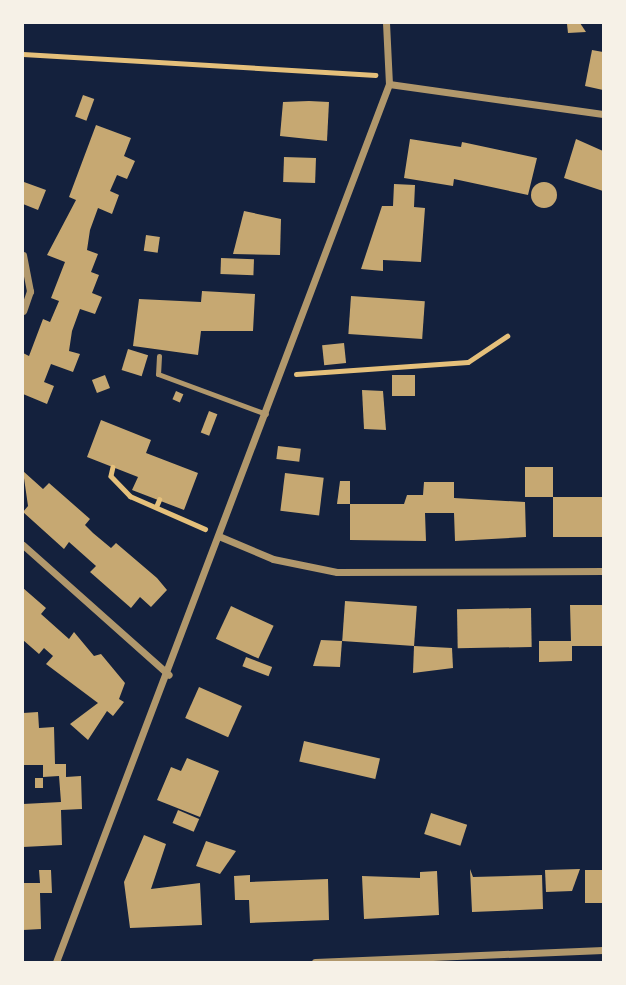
<!DOCTYPE html>
<html>
<head>
<meta charset="utf-8">
<style>
	body { margin:0 }
	#map { position:relative; width:626px; height:985px; overflow:hidden; background:#14213d; font-family:Figtree,sans-serif }
	div>[style] { position:absolute }
	[style*='--x'] { left:calc(var(--x)*1px); top:calc(var(--y)*1px); width:calc(var(--w)*1px); rotate:calc(var(--a)*1deg) }
	.building>* { inset:0; background:#c6a872; transform-origin:0 0 }
	.round { border-radius:50% }
	.path>* { height:4.5px; margin:-2.25px; padding:0 2.25px; transform-origin:2.25px; border-radius:2.25px; background:#e5c07b }
	.service>* { height:5px; margin:-2.5px; padding:0 2.5px; transform-origin:2.5px; border-radius:2.5px; background:#b1986c }
	.minor>* { height:7px; margin:-3.5px; padding:0 3.5px; transform-origin:3.5px; border-radius:3.5px; background:#b1986c }
	span { translate:-50% -50%; white-space:nowrap; text-align:center; line-height:1.15; -webkit-text-stroke:7px #f6f1e7; paint-order:stroke }
	.frame { position:absolute; inset:0; border:24px solid #f6f1e7; pointer-events:none }
</style>
</head>
<body>
<div id="map">
	<div class="building">
		<div style="clip-path:polygon(580px 23px,586px 32px,568px 33px,567px 24px)"></div>
		<div style="clip-path:polygon(592px 50px,603px 52px,603px 90px,585px 86px)"></div>
		<div style="left:83px;top:95px;width:12px;height:23px;rotate:20deg"></div>
		<div style="clip-path:polygon(309px 101px,329px 102px,327px 141px,280px 136px,283px 102px)"></div>
		<div style="clip-path:polygon(96px 125px,131px 138px,124px 156px,135px 161px,127px 179px,117px 175px,110px 191px,119px 195px,112px 214px,98px 208px,90px 230px,87px 250px,98px 254px,91px 272px,99px 275px,92px 293px,102px 297px,95px 314px,80px 309px,72px 331px,69px 351px,80px 354px,73px 372px,51px 364px,44px 382px,54px 386px,47px 404px,23px 394px,23px 353px,29px 356px,43px 319px,50px 322px,59px 301px,51px 298px,65px 262px,47px 255px,76px 200px,69px 197px)"></div>
		<div style="clip-path:polygon(410px 139px,461px 147px,462px 142px,537px 158px,528px 195px,454px 179px,453px 186px,404px 178px)"></div>
		<div style="clip-path:polygon(576px 139px,603px 151px,603px 191px,564px 178px)"></div>
		<div style="left:284px;top:157px;width:32px;height:25px;rotate:2deg"></div>
		<div class="round" style="left:531px;top:182px;width:26px;height:26px"></div>
		<div style="clip-path:polygon(24px 182px,46px 190px,38px 210px,23px 204px)"></div>
		<div style="clip-path:polygon(394px 184px,415px 185px,414px 207px,425px 208px,421px 262px,383px 260px,383px 271px,361px 269px,382px 206px,393px 206px)"></div>
		<div style="clip-path:polygon(244px 211px,281px 219px,280px 255px,233px 254px)"></div>
		<div style="left:146px;top:235px;width:14px;height:16px;rotate:8deg"></div>
		<div style="left:221px;top:258px;width:33px;height:16px;rotate:2deg"></div>
		<div style="clip-path:polygon(202px 291px,255px 294px,253px 331px,201px 331px,198px 355px,133px 346px,139px 299px,201px 302px)"></div>
		<div style="left:351px;top:296px;width:74px;height:38px;rotate:4deg"></div>
		<div style="left:344px;top:343px;width:20px;height:22px;rotate:84deg"></div>
		<div style="left:128px;top:349px;width:21px;height:22px;rotate:17deg"></div>
		<div style="left:105px;top:375px;width:14px;height:14px;rotate:69deg"></div>
		<div style="left:392px;top:375px;width:23px;height:21px"></div>
		<div style="clip-path:polygon(362px 390px,383px 391px,386px 430px,364px 429px)"></div>
		<div style="left:176px;top:391px;width:8px;height:9px;rotate:23deg"></div>
		<div style="left:209px;top:411px;width:9px;height:23px;rotate:21deg"></div>
		<div style="clip-path:polygon(101px 420px,151px 440px,146px 453px,198px 473px,184px 510px,132px 490px,138px 477px,87px 457px)"></div>
		<div style="left:278px;top:446px;width:23px;height:13px;rotate:7deg"></div>
		<div style="left:553px;top:467px;width:30px;height:28px;rotate:90deg"></div>
		<div style="clip-path:polygon(23px 471px,43px 489px,49px 483px,90px 519px,85px 525px,93px 533px,111px 548px,116px 543px,157px 578px,167px 590px,151px 607px,140px 597px,131px 608px,90px 572px,96px 566px,69px 542px,64px 549px,23px 512px,28px 506px)"></div>
		<div style="left:285px;top:473px;width:39px;height:38px;rotate:7deg"></div>
		<div style="clip-path:polygon(340px 481px,350px 481px,350px 504px,337px 504px)"></div>
		<div style="clip-path:polygon(424px 482px,454px 482px,454px 498px,525px 502px,526px 537px,455px 541px,454px 513px,425px 513px,426px 541px,350px 540px,350px 504px,404px 504px,407px 495px,423px 495px)"></div>
		<div style="left:553px;top:497px;width:50px;height:40px"></div>
		<div style="clip-path:polygon(23px 588px,46px 608px,41px 614px,69px 639px,74px 632px,94px 656px,101px 654px,125px 683px,119px 699px,124px 702px,113px 716px,107px 711px,88px 740px,70px 724px,98px 703px,46px 664px,53px 656px,44px 648px,39px 654px,23px 640px)"></div>
		<div style="left:345px;top:601px;width:72px;height:40px;rotate:4deg"></div>
		<div style="clip-path:polygon(570px 605px,603px 605px,603px 646px,572px 646px,572px 661px,539px 662px,539px 641px,571px 641px)"></div>
		<div style="left:231px;top:606px;width:47px;height:36px;rotate:25deg"></div>
		<div style="left:531px;top:608px;width:39px;height:74px;rotate:89deg"></div>
		<div style="clip-path:polygon(321px 640px,342px 641px,340px 667px,313px 666px)"></div>
		<div style="clip-path:polygon(414px 646px,452px 648px,453px 668px,413px 673px)"></div>
		<div style="left:246px;top:657px;width:28px;height:10px;rotate:21deg"></div>
		<div style="left:199px;top:687px;width:47px;height:34px;rotate:24deg"></div>
		<div style="clip-path:polygon(38px 712px,39px 728px,54px 727px,55px 764px,66px 764px,66px 777px,81px 776px,82px 809px,61px 810px,62px 845px,23px 847px,23px 804px,61px 802px,59px 776px,43px 777px,43px 765px,23px 765px,23px 713px)"></div>
		<div style="left:304px;top:741px;width:78px;height:21px;rotate:13deg"></div>
		<div style="clip-path:polygon(187px 758px,219px 771px,200px 817px,157px 800px,171px 767px,181px 771px)"></div>
		<div style="left:35px;top:778px;width:8px;height:10px"></div>
		<div style="left:178px;top:810px;width:23px;height:14px;rotate:23deg"></div>
		<div style="left:431px;top:813px;width:38px;height:22px;rotate:18deg"></div>
		<div style="clip-path:polygon(144px 835px,166px 844px,151px 889px,200px 883px,202px 925px,130px 928px,124px 882px)"></div>
		<div style="clip-path:polygon(206px 841px,236px 851px,220px 874px,196px 866px)"></div>
		<div style="clip-path:polygon(470px 869px,473px 877px,542px 875px,543px 909px,472px 912px)"></div>
		<div style="clip-path:polygon(580px 869px,572px 891px,546px 892px,545px 870px)"></div>
		<div style="clip-path:polygon(39px 870px,51px 870px,52px 893px,40px 893px,41px 929px,23px 930px,23px 883px,40px 883px)"></div>
		<div style="left:585px;top:870px;width:18px;height:33px"></div>
		<div style="clip-path:polygon(437px 871px,439px 915px,364px 919px,362px 876px,420px 878px,420px 872px)"></div>
		<div style="clip-path:polygon(250px 875px,250px 882px,328px 879px,329px 920px,250px 923px,249px 900px,235px 900px,234px 876px)"></div>
	</div>
	<div class="path">
		<div style="--x:23;--y:54;--w:353;--a:3.4"></div>
		<div style="--x:296;--y:374;--w:172;--a:-4"></div>
		<div style="--x:468;--y:362;--w:47;--a:-33.7"></div>
		<div style="--x:113;--y:467;--w:9;--a:103"></div>
		<div style="--x:111;--y:476;--w:28;--a:46"></div>
		<div style="--x:130;--y:496;--w:82;--a:23.7"></div>
		<div style="--x:156;--y:507;--w:8;--a:-67"></div>
	</div>
	<div class="service">
		<div style="--x:159;--y:356;--w:18;--a:93"></div>
		<div style="--x:158;--y:374;--w:115;--a:20.3"></div>
	</div>
	<div class="minor">
		<div style="--x:389;--y:84;--w:216;--a:8"></div>
		<div style="--x:23;--y:255;--w:37;--a:79"></div>
		<div style="--x:30;--y:291;--w:21;--a:109"></div>
		<div style="--x:221;--y:537;--w:56;--a:22.9"></div>
		<div style="--x:273;--y:559;--w:65;--a:11.5"></div>
		<div style="--x:337;--y:572;--w:266;--a:-0.2"></div>
		<div style="--x:23;--y:545;--w:195;--a:41.7"></div>
		<div style="--x:56;--y:962;--w:939;--a:-69.23"></div>
		<div style="--x:389;--y:84;--w:61;--a:-92.8"></div>
		<div style="--x:315;--y:962;--w:288;--a:-2.4"></div>
	</div>
	<div class="frame"></div>
</div>
</body>
</html>
